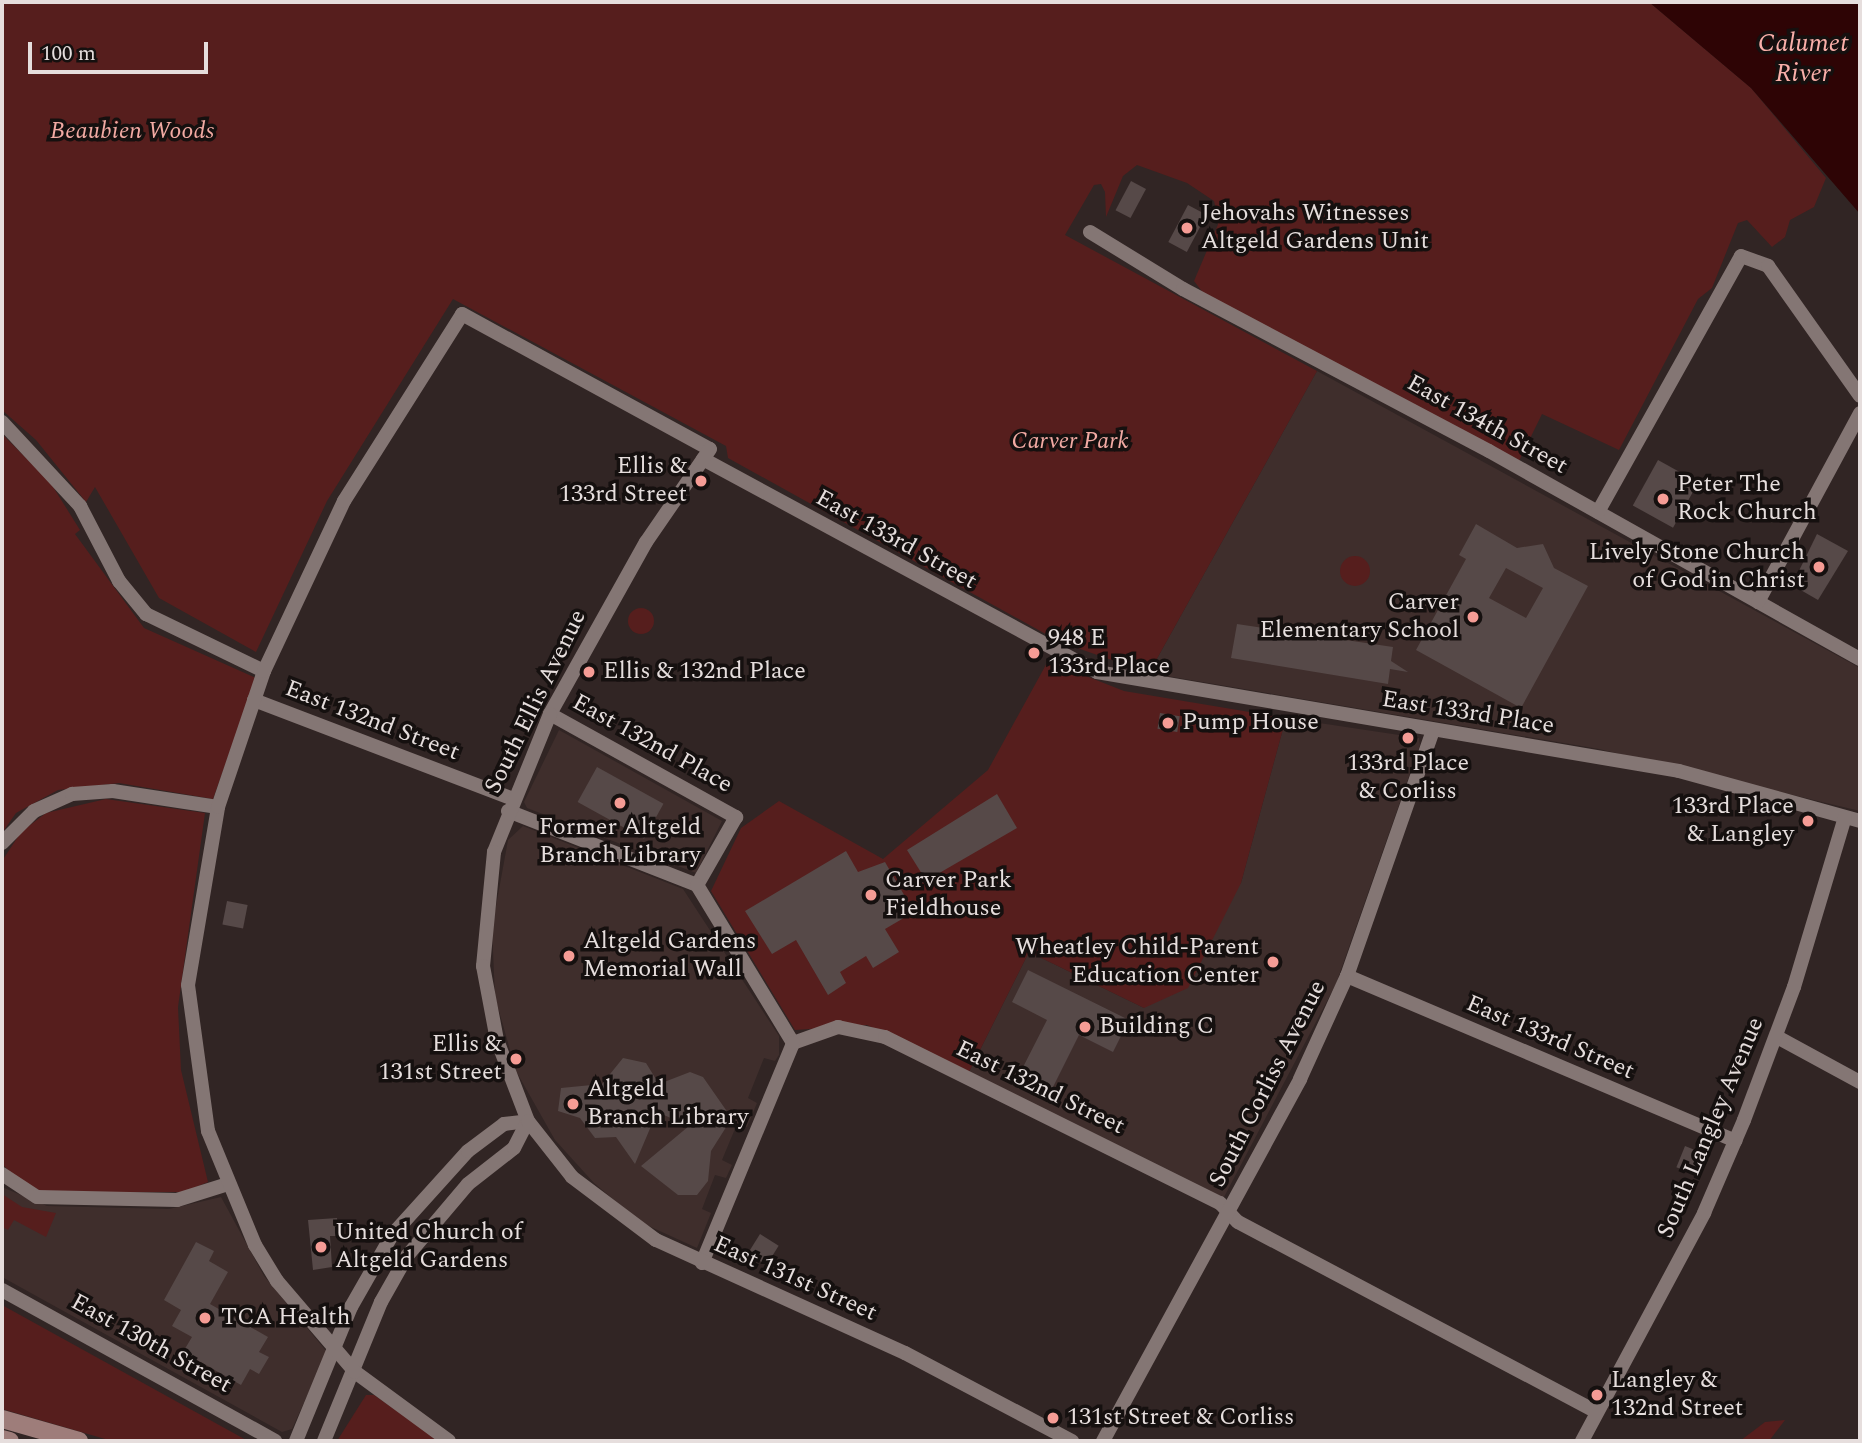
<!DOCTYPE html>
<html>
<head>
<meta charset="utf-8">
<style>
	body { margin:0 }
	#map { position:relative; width:1862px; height:1443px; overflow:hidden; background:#312524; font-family:Spectral,serif }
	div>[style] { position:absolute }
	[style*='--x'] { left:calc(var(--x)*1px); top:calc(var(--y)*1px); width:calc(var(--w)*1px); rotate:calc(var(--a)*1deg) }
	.built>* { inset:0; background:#3f2e2c }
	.green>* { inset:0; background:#561e1d }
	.round { border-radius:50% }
	.water>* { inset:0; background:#2e0405 }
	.building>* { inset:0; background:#564948; transform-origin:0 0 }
	.street>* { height:14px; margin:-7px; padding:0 7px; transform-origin:7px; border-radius:7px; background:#847674 }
	.secondary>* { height:18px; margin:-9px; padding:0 9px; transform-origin:9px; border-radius:9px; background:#9e7d7a }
	.dots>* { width:19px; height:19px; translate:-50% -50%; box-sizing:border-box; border:4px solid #15100f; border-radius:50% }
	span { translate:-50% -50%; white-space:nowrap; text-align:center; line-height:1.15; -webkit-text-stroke:7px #15100f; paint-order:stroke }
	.park-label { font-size:24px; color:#f2aaa3; font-style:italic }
	.poi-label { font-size:24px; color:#e6dedd }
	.left { translate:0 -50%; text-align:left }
	.right { translate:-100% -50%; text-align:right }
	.street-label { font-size:24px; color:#e6dedd }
	.water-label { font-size:26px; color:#f9afa9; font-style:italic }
	.frame { position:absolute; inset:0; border:4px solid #e6dedd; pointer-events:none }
	.scale { position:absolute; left:28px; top:42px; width:180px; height:32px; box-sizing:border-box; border:4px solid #e6dedd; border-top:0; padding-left:9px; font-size:21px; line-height:24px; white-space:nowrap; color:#e6dedd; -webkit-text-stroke:5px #15100f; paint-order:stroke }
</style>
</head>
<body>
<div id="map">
	<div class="built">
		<div style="clip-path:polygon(1317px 371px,1860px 668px,1860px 811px,1599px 749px,1149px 673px)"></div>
		<div style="clip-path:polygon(1286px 718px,1419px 738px,1420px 745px,1336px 984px,1223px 1199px,968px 1074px,1029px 952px,1144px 1008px,1241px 883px)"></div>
		<div style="clip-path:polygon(559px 730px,722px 821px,696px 873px,527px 808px,524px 802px)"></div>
		<div style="clip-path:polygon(523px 826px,683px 889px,779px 1036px,779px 1055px,775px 1061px,764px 1058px,748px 1098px,757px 1103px,747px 1127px,737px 1124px,722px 1160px,732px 1165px,726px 1178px,715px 1175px,702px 1209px,711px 1213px,697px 1248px,640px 1222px,594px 1183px,555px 1140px,516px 1071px,495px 997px,492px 928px,508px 840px)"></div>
		<div style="clip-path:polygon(2px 1187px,47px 1206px,169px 1209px,221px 1197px,264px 1276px,327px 1352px,292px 1429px,282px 1432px,2px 1277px)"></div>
	</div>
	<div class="green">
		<div style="clip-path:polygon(2px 2px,1649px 2px,1751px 88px,1826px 178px,1814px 207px,1790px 220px,1785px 237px,1772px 247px,1747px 220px,1738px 223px,1712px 288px,1698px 299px,1619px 450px,1542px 414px,1519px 461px,1204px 294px,1194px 281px,1219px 222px,1214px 201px,1187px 183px,1137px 165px,1123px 176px,1106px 217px,1105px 192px,1101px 184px,1094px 185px,1065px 235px,1317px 371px,1149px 673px,1060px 642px,728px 458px,726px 446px,453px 299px,327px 501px,256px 652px,159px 598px,95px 487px,86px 502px,36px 440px,2px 410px)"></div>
		<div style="clip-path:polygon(2px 434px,50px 482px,80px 530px,75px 534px,144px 628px,256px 678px,213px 799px,119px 783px,58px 790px,16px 813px,2px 833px)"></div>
		<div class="round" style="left:1340px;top:556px;width:30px;height:30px"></div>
		<div class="round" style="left:628px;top:608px;width:26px;height:26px"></div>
		<div style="clip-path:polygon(1048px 661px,1124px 691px,1286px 718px,1241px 883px,1188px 988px,1144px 1008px,1029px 952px,968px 1074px,867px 1025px,795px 1030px,711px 891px,741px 828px,779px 801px,883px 859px,988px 770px)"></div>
		<div style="clip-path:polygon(106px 799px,205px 813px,178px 1007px,181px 1070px,208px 1182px,184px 1192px,43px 1192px,19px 1181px,2px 1164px,2px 861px,21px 832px,46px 813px)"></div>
		<div style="clip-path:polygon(2px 1194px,22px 1207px,56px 1213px,46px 1237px,14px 1220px,8px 1230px,2px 1227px)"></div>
		<div style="clip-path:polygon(2px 1305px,248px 1441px,112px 1441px,2px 1409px)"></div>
		<div style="clip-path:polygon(366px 1395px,374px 1395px,440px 1441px,337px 1441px)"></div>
		<div style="clip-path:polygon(1785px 1420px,1769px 1441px,1740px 1441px,1765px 1422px)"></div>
	</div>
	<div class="water">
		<div style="clip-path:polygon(1649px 2px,1860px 2px,1860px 214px,1751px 88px)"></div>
	</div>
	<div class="building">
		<div style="left:1131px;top:181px;width:17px;height:33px;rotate:28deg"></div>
		<div style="left:1188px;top:205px;width:21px;height:42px;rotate:28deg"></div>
		<div style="left:1658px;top:460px;width:46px;height:52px;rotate:29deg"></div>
		<div style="clip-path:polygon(evenodd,1476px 524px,1517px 548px,1543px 544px,1554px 568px,1588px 586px,1521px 708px,1416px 650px,1466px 559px,1459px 555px,1476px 524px,1506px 568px,1543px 588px,1526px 618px,1489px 598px,1506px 568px)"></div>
		<div style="clip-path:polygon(1817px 534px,1848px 551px,1818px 600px,1792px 585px)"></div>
		<div style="clip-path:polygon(1237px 624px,1393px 647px,1391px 661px,1408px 672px,1390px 669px,1388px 684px,1231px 658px)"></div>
		<div style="left:1160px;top:713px;width:20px;height:16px;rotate:9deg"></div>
		<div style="left:597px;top:767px;width:76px;height:40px;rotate:29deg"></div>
		<div style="clip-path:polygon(997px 794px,1017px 828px,910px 890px,922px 874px,907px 850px)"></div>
		<div style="clip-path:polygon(846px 851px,858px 872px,885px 862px,914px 912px,885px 929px,899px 952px,873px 968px,866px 956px,840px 972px,846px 983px,828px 995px,796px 940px,772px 954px,745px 911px)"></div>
		<div style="left:227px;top:901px;width:21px;height:24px;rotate:11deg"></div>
		<div style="clip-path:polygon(1028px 970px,1129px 1020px,1113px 1052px,1079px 1035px,1052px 1089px,1020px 1073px,1047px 1020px,1012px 1002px)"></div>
		<div style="clip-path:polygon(623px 1058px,646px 1063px,659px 1084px,690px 1072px,703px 1077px,726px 1110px,730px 1121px,711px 1151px,708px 1181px,697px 1195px,678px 1195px,641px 1166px,689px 1126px,657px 1112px,635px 1164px,616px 1137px,595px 1138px,580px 1118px,558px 1111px,561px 1088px,602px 1084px)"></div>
		<div style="left:1685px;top:1146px;width:22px;height:23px;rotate:22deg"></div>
		<div style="clip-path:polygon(337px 1218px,339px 1236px,330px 1236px,332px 1267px,313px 1270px,308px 1220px)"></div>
		<div style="left:760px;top:1234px;width:22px;height:23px;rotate:32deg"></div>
		<div style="clip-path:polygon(196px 1242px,214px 1251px,209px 1261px,228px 1272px,210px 1304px,268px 1337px,259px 1352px,269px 1357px,259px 1374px,250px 1369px,241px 1385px,183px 1352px,192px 1337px,172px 1326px,181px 1310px,164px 1300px)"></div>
	</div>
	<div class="street">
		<div style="--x:1090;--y:232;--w:109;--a:31.5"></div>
		<div style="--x:1183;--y:289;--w:346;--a:27.9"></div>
		<div style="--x:1489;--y:451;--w:425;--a:29.3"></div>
		<div style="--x:2;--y:422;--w:115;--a:47.1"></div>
		<div style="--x:80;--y:506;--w:85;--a:62.5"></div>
		<div style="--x:119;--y:581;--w:43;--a:50.7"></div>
		<div style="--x:146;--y:614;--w:131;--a:25.8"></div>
		<div style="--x:703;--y:459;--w:448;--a:28.4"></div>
		<div style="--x:1097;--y:672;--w:590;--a:9.65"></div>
		<div style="--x:1679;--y:771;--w:188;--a:15.4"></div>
		<div style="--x:1598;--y:512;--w:293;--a:-60.8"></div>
		<div style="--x:1741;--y:256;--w:29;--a:20"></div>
		<div style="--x:1768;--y:266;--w:159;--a:54.7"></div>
		<div style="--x:1758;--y:602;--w:215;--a:-61.6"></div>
		<div style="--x:254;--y:700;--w:277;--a:20.9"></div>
		<div style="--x:550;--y:714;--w:213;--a:29"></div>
		<div style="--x:736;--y:817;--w:78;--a:119.8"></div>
		<div style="--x:508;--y:811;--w:203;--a:21.4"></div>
		<div style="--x:697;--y:885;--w:185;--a:58.7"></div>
		<div style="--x:793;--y:1043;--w:48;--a:-19.6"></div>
		<div style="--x:838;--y:1027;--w:48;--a:12"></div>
		<div style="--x:885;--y:1037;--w:374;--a:26.4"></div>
		<div style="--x:1220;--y:1203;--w:26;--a:47"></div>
		<div style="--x:1238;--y:1222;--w:406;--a:27.9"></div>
		<div style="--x:2;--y:843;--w:45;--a:-45"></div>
		<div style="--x:34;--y:811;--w:42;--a:-24.1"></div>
		<div style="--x:72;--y:794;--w:41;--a:-4.2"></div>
		<div style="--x:113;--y:791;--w:106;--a:8.7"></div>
		<div style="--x:1347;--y:976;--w:422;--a:23"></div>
		<div style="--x:1777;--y:1037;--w:94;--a:28.5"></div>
		<div style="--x:2;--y:1174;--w:42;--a:33.3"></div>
		<div style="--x:37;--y:1197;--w:140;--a:1.2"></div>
		<div style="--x:177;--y:1200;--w:50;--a:-17.4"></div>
		<div style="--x:702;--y:1263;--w:238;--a:-67.5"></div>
		<div style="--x:2;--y:1290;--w:312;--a:28.9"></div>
		<div style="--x:296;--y:1441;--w:145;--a:-67.7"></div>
		<div style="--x:351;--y:1307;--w:83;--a:-60.3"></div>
		<div style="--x:392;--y:1235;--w:113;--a:-47.9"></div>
		<div style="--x:468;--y:1151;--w:45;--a:-36.9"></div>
		<div style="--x:504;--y:1124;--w:24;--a:-7"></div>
		<div style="--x:324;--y:1441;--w:150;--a:-67.7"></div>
		<div style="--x:381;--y:1302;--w:53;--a:-60.5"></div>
		<div style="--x:407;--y:1256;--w:94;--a:-49.7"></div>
		<div style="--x:468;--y:1184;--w:58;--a:-38"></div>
		<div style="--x:514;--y:1148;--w:30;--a:-63"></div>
		<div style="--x:449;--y:1441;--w:117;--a:-143.7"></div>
		<div style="--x:355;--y:1372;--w:120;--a:-130.6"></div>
		<div style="--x:277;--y:1281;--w:42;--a:-121.4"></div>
		<div style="--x:255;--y:1245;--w:123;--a:-112.4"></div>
		<div style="--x:208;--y:1131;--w:147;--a:-97.8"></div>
		<div style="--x:188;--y:985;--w:181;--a:-80.4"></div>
		<div style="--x:218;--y:807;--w:144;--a:-71.3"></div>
		<div style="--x:264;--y:671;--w:188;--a:-64.8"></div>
		<div style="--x:344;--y:501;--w:221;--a:-57.7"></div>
		<div style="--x:462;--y:314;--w:282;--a:28.6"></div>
		<div style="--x:710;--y:449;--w:113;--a:124.5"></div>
		<div style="--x:646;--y:542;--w:197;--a:119.2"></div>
		<div style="--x:550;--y:714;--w:149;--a:112.1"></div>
		<div style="--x:494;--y:852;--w:115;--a:95.5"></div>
		<div style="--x:483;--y:966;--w:75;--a:79.3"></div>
		<div style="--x:497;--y:1040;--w:87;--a:69.1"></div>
		<div style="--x:528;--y:1121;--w:71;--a:51.8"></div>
		<div style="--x:572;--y:1177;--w:105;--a:36.9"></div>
		<div style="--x:656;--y:1240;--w:273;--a:24.4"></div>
		<div style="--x:905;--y:1353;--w:189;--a:27.8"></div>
		<div style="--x:1103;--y:1441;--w:412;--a:-61.4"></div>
		<div style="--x:1300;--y:1079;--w:113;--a:-65.5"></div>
		<div style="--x:1347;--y:976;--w:261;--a:-70.7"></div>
		<div style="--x:1582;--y:1441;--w:259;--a:-61.8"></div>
		<div style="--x:1704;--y:1213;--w:101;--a:-66.7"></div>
		<div style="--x:1744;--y:1120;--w:142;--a:-69.4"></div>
		<div style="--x:1794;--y:987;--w:177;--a:-73.3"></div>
	</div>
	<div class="secondary">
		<div style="--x:2;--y:1419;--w:80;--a:15.9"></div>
		<div style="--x:2;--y:1439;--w:8;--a:14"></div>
	</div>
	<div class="dots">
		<div style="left:1187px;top:228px;background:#f59c95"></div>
		<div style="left:701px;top:481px;background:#f59c95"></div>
		<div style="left:1663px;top:499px;background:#f59c95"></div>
		<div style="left:1819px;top:567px;background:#f59c95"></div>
		<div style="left:1473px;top:617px;background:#f59c95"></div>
		<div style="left:1034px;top:653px;background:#f59c95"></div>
		<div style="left:589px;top:672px;background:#f59c95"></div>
		<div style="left:1168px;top:723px;background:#f59c95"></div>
		<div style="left:1408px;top:738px;background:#f59c95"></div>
		<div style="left:620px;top:803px;background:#f59c95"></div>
		<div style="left:1808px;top:821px;background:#f59c95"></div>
		<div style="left:871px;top:895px;background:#f59c95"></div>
		<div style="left:569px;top:956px;background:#f59c95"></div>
		<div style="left:1273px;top:962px;background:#f59c95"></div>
		<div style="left:1085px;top:1027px;background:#f59c95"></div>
		<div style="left:516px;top:1059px;background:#f59c95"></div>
		<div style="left:573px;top:1104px;background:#f59c95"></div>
		<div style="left:321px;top:1247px;background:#f59c95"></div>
		<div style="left:205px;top:1318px;background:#f59c95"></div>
		<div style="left:1597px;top:1395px;background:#f59c95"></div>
		<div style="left:1053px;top:1418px;background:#f59c95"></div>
	</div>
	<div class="park-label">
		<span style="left:132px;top:132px">Beaubien Woods</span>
		<span style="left:1070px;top:442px">Carver Park</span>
	</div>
	<div class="poi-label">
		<span class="left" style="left:1201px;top:228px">Jehovahs Witnesses<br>Altgeld Gardens Unit</span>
		<span class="right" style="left:687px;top:481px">Ellis &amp;<br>133rd Street</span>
		<span class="left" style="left:1677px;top:499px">Peter The<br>Rock Church</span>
		<span class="right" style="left:1805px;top:567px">Lively Stone Church<br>of God in Christ</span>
		<span class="right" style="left:1459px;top:617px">Carver<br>Elementary School</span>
		<span class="left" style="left:1048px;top:653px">948 E<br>133rd Place</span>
		<span class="left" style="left:603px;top:672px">Ellis &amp; 132nd Place</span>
		<span class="left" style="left:1182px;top:723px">Pump House</span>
		<span style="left:1408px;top:778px">133rd Place<br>&amp; Corliss</span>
		<span class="right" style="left:1794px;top:821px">133rd Place<br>&amp; Langley</span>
		<span style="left:620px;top:842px">Former Altgeld<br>Branch Library</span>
		<span class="left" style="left:885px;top:895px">Carver Park<br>Fieldhouse</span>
		<span class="left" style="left:583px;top:956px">Altgeld Gardens<br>Memorial Wall</span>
		<span class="right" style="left:1259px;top:962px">Wheatley Child-Parent<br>Education Center</span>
		<span class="left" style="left:1099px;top:1027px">Building C</span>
		<span class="right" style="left:502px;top:1059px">Ellis &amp;<br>131st Street</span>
		<span class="left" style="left:587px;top:1104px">Altgeld<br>Branch Library</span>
		<span class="left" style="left:335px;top:1247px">United Church of<br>Altgeld Gardens</span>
		<span class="left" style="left:221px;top:1318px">TCA Health</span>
		<span class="left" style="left:1611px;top:1395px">Langley &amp;<br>132nd Street</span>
		<span class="left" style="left:1067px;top:1418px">131st Street &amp; Corliss</span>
	</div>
	<div class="street-label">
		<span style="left:1487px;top:425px;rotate:29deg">East 134th Street</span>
		<span style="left:896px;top:540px;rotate:29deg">East 133rd Street</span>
		<span style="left:536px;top:702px;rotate:-64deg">South Ellis Avenue</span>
		<span style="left:1468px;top:713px;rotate:9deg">East 133rd Place</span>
		<span style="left:372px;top:721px;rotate:21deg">East 132nd Street</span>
		<span style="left:652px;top:744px;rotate:29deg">East 132nd Place</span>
		<span style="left:1550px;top:1038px;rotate:23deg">East 133rd Street</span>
		<span style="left:1268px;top:1084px;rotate:-63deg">South Corliss Avenue</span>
		<span style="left:1040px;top:1088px;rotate:26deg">East 132nd Street</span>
		<span style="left:1711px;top:1128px;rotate:-67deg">South Langley Avenue</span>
		<span style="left:795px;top:1279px;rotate:24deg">East 131st Street</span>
		<span style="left:151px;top:1344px;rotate:29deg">East 130th Street</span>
	</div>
	<div class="water-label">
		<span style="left:1803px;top:59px">Calumet<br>River</span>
	</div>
	<div class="frame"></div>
	<div class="scale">100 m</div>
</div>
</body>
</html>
